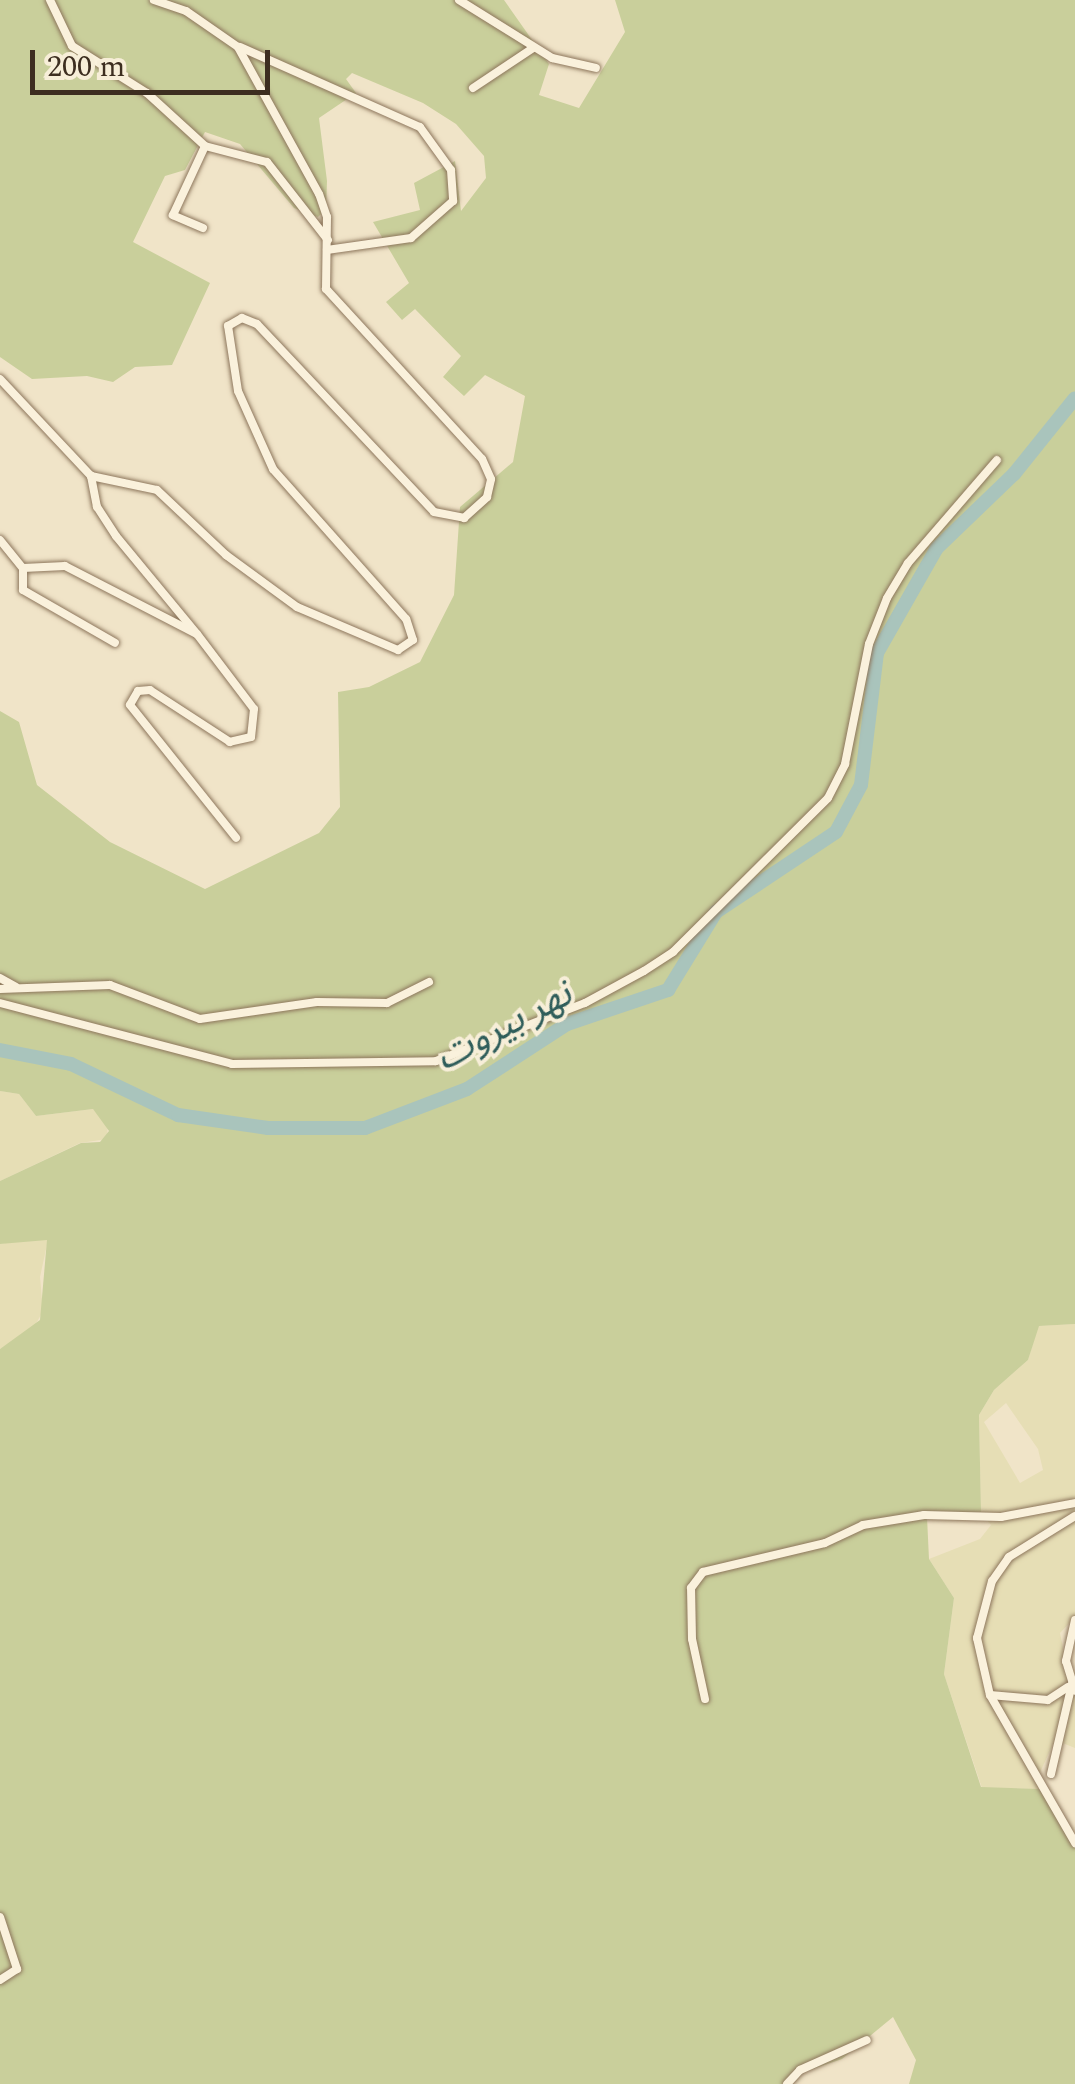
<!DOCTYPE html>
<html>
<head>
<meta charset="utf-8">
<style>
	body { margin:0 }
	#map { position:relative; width:1075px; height:2084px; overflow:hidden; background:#f0e4c8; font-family:Spectral,"Noto Sans Arabic",serif }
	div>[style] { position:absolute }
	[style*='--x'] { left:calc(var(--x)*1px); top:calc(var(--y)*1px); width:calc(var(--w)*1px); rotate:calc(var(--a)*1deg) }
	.farmland>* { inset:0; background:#e6deb5 }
	.green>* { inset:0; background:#c9cf9b }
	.river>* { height:14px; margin:-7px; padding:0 7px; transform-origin:7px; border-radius:7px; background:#a9c4bc }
	.roads { filter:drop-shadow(0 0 2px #8d765c) drop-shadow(0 0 2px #8d765c) }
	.street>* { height:8px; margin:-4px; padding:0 4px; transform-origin:4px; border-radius:4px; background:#faf1dc }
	span { translate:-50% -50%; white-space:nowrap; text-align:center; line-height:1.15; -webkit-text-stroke:8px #f7eed8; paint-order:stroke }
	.water-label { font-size:38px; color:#2f5d5a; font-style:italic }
	.scale { position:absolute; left:30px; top:50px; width:240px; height:45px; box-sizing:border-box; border:5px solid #3d2e20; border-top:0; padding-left:12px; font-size:30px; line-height:35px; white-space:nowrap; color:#3d2e20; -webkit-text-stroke:8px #f7eed8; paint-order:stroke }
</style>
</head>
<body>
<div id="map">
	<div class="farmland">
		<div style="clip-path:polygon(0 1091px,19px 1094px,36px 1116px,93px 1109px,108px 1121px,107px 1139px,80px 1143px,0 1181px)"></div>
		<div style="clip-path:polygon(39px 1237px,48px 1240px,40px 1277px,43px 1311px,33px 1329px,0 1349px,0 1244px)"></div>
		<div style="clip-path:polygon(evenodd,1075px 1324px,1075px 1617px,1060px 1633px,1067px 1667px,1075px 1672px,1075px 1748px,1055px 1740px,1036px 1781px,1041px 1789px,982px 1788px,944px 1674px,954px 1598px,929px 1559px,980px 1539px,991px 1525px,981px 1512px,979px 1415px,994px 1390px,1028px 1360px,1038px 1326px,1075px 1324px,1006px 1403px,1038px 1449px,1043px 1470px,1020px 1483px,984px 1422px,1006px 1403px)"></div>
	</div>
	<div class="green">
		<div style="clip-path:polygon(0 0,504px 0,549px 64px,539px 95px,579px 108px,625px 32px,615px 0,1075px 0,1075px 1324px,1039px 1326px,1028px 1360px,994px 1390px,979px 1415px,981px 1512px,927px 1517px,929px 1559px,954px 1598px,944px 1674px,981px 1787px,1041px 1789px,1075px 1846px,1075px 2084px,909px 2084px,916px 2060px,893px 2017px,842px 2059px,804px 2072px,793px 2084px,0 2084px,0 1349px,40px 1320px,47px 1240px,0 1244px,0 1181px,81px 1143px,100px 1142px,109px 1131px,93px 1109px,36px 1116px,19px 1094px,0 1091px,0 711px,19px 722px,37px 785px,110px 842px,205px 889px,319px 833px,340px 807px,338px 692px,369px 687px,420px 662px,454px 595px,460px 507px,513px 462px,525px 396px,485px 375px,464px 396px,443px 377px,461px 356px,415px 309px,402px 320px,386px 302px,409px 283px,373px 222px,420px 210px,414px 183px,455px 161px,461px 211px,486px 178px,484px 156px,456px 124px,423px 103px,352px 73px,346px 79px,356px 93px,319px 118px,327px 181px,326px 209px,318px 217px,294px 208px,240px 144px,205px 132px,185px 170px,165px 176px,133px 242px,210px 283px,172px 365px,135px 367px,113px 382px,87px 376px,32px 379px,0 357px)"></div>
	</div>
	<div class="river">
		<div style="--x:0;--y:1050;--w:72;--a:11.2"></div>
		<div style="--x:71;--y:1064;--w:119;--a:25.5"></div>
		<div style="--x:178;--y:1115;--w:91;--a:8.2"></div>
		<div style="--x:268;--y:1128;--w:97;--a:0"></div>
		<div style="--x:365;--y:1128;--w:109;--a:-20.9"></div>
		<div style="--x:467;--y:1089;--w:119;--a:-33"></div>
		<div style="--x:567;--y:1024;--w:107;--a:-18.6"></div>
		<div style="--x:668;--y:990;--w:92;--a:-58.4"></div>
		<div style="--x:716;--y:912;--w:144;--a:-33.7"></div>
		<div style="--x:836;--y:832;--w:53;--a:-62"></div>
		<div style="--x:861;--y:785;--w:133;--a:-83.1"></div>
		<div style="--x:877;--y:653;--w:121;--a:-60.3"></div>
		<div style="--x:937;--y:548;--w:107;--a:-43.9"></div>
		<div style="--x:1014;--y:474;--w:97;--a:-51.2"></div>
	</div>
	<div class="roads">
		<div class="street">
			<div style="--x:50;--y:0;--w:51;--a:64.4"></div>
			<div style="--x:72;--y:46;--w:89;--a:32.1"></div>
			<div style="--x:147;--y:93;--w:79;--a:42.4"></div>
			<div style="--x:205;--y:146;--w:64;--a:14.5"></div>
			<div style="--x:267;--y:162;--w:99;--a:52"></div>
			<div style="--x:459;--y:0;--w:110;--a:31.9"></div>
			<div style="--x:552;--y:58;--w:45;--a:12.8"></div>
			<div style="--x:240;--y:47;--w:197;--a:24"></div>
			<div style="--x:420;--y:127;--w:53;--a:54.2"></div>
			<div style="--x:451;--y:170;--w:31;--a:86"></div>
			<div style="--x:453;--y:201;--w:56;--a:138.6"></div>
			<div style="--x:411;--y:238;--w:85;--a:171.9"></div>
			<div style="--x:473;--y:88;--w:72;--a:-33.7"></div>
			<div style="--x:203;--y:228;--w:33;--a:-157"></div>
			<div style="--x:173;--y:215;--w:76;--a:-65.1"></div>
			<div style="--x:0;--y:379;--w:133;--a:46.8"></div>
			<div style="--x:91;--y:476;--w:67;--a:12"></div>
			<div style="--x:157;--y:490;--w:95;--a:43.3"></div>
			<div style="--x:226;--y:555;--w:88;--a:36.2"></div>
			<div style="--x:297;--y:607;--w:110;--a:23.1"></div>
			<div style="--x:398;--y:650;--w:18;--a:-34"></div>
			<div style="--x:413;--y:640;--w:22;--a:-108"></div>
			<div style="--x:406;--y:619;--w:200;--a:-131.6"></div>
			<div style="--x:273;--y:469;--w:85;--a:-114.2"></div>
			<div style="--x:238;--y:391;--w:66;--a:-98.7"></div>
			<div style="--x:228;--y:326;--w:16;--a:-30"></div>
			<div style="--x:242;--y:318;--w:16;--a:22"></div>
			<div style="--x:257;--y:324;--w:258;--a:46.7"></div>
			<div style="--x:434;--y:512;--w:31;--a:11"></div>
			<div style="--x:464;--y:518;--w:31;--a:-42"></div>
			<div style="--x:487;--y:497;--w:18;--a:-77"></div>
			<div style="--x:491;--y:479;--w:22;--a:-114"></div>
			<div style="--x:482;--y:459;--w:231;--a:-132.5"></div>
			<div style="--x:326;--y:289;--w:72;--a:-89.2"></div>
			<div style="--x:327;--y:217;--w:24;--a:-109"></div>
			<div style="--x:319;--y:194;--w:168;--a:-118.9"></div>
			<div style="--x:238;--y:47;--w:63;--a:-145.3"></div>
			<div style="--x:186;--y:11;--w:34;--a:-161"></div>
			<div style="--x:0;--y:540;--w:36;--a:51"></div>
			<div style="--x:23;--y:568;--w:22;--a:90"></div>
			<div style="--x:23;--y:590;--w:106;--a:29.9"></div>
			<div style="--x:23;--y:568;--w:42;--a:-2.7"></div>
			<div style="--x:65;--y:566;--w:148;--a:27.3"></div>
			<div style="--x:197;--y:634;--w:127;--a:-129.6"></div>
			<div style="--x:116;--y:536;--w:35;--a:-123"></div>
			<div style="--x:97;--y:507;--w:32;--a:-101"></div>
			<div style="--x:197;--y:634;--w:94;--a:52.8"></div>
			<div style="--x:254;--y:709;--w:28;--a:96"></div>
			<div style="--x:251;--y:737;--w:22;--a:167"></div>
			<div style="--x:230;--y:742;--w:95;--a:-147"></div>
			<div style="--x:150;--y:690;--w:12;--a:175"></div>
			<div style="--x:138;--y:691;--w:16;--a:120"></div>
			<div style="--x:130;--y:705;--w:170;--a:51.4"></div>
			<div style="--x:0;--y:978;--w:18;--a:29"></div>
			<div style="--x:0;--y:989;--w:110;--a:-2.1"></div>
			<div style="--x:110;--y:985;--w:96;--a:20.7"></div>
			<div style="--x:200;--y:1019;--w:118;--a:-8.3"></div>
			<div style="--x:317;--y:1002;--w:70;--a:0.8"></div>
			<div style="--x:387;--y:1003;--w:47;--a:-26.6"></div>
			<div style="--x:0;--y:1003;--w:240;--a:14.7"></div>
			<div style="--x:232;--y:1064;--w:204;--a:-0.8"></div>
			<div style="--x:436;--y:1061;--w:160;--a:-21.3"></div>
			<div style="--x:585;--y:1003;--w:67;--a:-28.5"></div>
			<div style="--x:644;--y:971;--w:35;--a:-33"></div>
			<div style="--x:673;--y:952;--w:218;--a:-44.8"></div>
			<div style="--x:828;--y:798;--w:38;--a:-63"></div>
			<div style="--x:845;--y:764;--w:122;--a:-78.7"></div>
			<div style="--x:869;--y:644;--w:49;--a:-68.6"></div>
			<div style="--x:887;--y:598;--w:41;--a:-59"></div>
			<div style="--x:908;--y:563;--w:136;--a:-49.2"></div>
			<div style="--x:1075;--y:1516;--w:78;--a:148.2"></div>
			<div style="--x:1009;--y:1557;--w:29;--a:125"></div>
			<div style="--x:992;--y:1581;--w:59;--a:104.7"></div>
			<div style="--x:977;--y:1638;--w:58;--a:77.2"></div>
			<div style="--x:990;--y:1695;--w:171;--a:60.1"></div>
			<div style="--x:1075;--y:1620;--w:42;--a:102.4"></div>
			<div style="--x:1066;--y:1661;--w:31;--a:73"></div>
			<div style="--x:990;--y:1695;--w:58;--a:4.9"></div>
			<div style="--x:1048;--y:1700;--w:24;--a:-33"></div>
			<div style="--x:705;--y:1699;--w:61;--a:-102.2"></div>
			<div style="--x:692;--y:1639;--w:51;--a:-91.1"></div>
			<div style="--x:691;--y:1588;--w:20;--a:-53"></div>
			<div style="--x:703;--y:1572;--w:125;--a:-13.4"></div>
			<div style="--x:825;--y:1543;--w:42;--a:-25.3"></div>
			<div style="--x:863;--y:1525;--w:62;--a:-9.3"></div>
			<div style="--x:924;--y:1515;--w:77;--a:1.5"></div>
			<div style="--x:1001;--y:1517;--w:75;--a:-10.7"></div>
			<div style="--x:1051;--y:1774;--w:92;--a:-76.9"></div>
			<div style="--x:0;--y:1917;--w:55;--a:71.9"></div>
			<div style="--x:17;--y:1969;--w:20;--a:147"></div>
			<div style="--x:787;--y:2084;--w:19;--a:-47"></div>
			<div style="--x:800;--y:2070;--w:73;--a:-24.1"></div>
		</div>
	</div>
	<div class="water-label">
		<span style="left:504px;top:1027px;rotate:-28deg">نهر بيروت</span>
	</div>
	<div class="scale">200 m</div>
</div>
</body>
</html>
